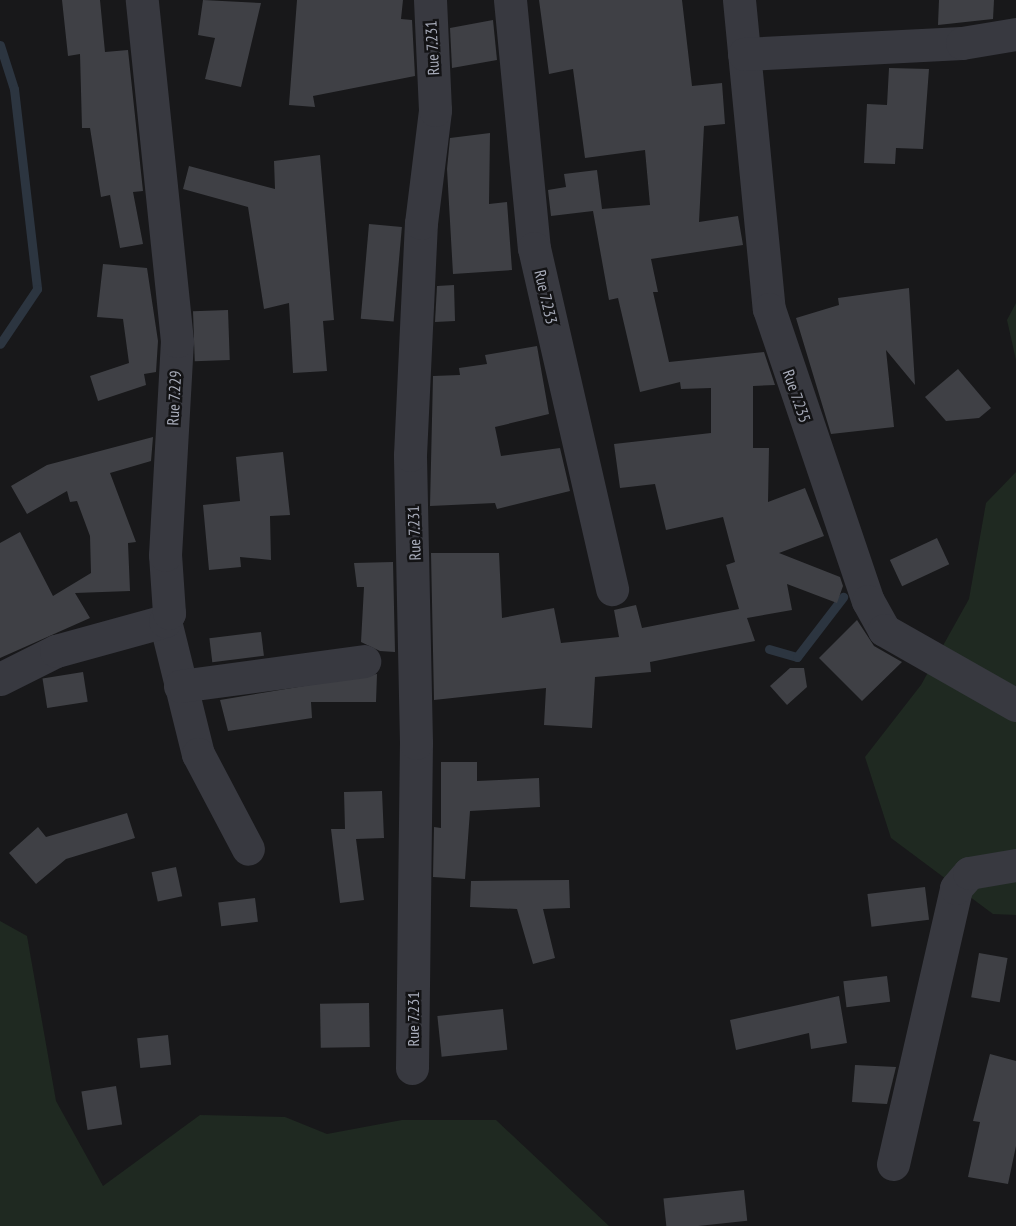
<!DOCTYPE html>
<html>
<head>
<meta charset="utf-8">
<style>
	body { margin:0 }
	#map { position:relative; width:1016px; height:1226px; overflow:hidden; background:#18181a; font-family:"PT Sans Narrow",sans-serif }
	div>[style] { position:absolute }
	[style*='--x'] { left:calc(var(--x)*1px); top:calc(var(--y)*1px); width:calc(var(--w)*1px); rotate:calc(var(--a)*1deg) }
	.green>* { inset:0; background:#1f2921 }
	.stream>* { height:9px; margin:-4.5px; padding:0 4.5px; transform-origin:4.5px; border-radius:4.5px; background:#2c3540 }
	.building>* { inset:0; background:#3f4045; transform-origin:0 0 }
	.street>* { height:33px; margin:-16.5px; padding:0 16.5px; transform-origin:16.5px; border-radius:16.5px; background:#383940 }
	span { translate:-50% -50%; white-space:nowrap; text-align:center; line-height:1.15; -webkit-text-stroke:5px #131315; paint-order:stroke }
	.street-label { font-size:16px; color:#a9adbb }
</style>
</head>
<body>
<div id="map">
	<div class="green">
		<div style="clip-path:polygon(1016px 303px,1016px 360px,1007px 320px)"></div>
		<div style="clip-path:polygon(1016px 472px,1016px 915px,993px 914px,891px 838px,865px 757px,921px 685px,969px 599px,986px 503px)"></div>
		<div style="clip-path:polygon(0 921px,27px 936px,56px 1101px,103px 1186px,200px 1115px,285px 1117px,327px 1134px,402px 1120px,496px 1120px,609px 1226px,0 1226px)"></div>
	</div>
	<div class="stream">
		<div style="--x:0;--y:45;--w:46;--a:72.3"></div>
		<div style="--x:14;--y:89;--w:201;--a:83.4"></div>
		<div style="--x:37;--y:289;--w:66;--a:123.9"></div>
		<div style="--x:769;--y:649;--w:29;--a:16"></div>
		<div style="--x:797;--y:657;--w:76;--a:-52.5"></div>
	</div>
	<div class="building">
		<div style="clip-path:polygon(62px 0,100px 0,105px 52px,128px 50px,143px 191px,133px 192px,143px 244px,120px 248px,110px 195px,101px 197px,90px 128px,82px 128px,80px 54px,68px 56px)"></div>
		<div style="clip-path:polygon(203px 0,261px 3px,241px 87px,205px 79px,215px 38px,198px 35px)"></div>
		<div style="clip-path:polygon(297px 0,403px 0,401px 19px,412px 20px,415px 76px,313px 96px,315px 107px,289px 105px)"></div>
		<div style="clip-path:polygon(539px 0,682px 0,692px 86px,722px 83px,725px 124px,704px 126px,699px 222px,738px 216px,743px 245px,651px 259px,658px 292px,653px 292px,669px 362px,764px 352px,775px 385px,753px 386px,753px 448px,769px 448px,768px 502px,805px 488px,824px 536px,779px 553px,840px 577px,843px 586px,837px 603px,787px 584px,792px 610px,747px 618px,755px 641px,650px 662px,651px 672px,595px 677px,592px 728px,544px 725px,546px 688px,434px 700px,431px 553px,499px 553px,502px 618px,554px 608px,561px 643px,619px 637px,614px 610px,636px 605px,642px 628px,739px 609px,726px 565px,735px 562px,723px 517px,666px 530px,655px 484px,620px 488px,614px 444px,711px 433px,711px 388px,681px 389px,680px 382px,640px 392px,618px 298px,609px 300px,593px 211px,551px 216px,548px 190px,566px 187px,564px 174px,597px 170px,602px 209px,650px 205px,645px 150px,585px 158px,573px 69px,549px 74px)"></div>
		<div style="clip-path:polygon(939px 0,994px 0,993px 19px,938px 25px)"></div>
		<div style="clip-path:polygon(493px 20px,497px 60px,452px 68px,450px 28px)"></div>
		<div style="clip-path:polygon(889px 68px,929px 69px,923px 149px,896px 148px,895px 164px,864px 163px,867px 104px,887px 105px)"></div>
		<div style="clip-path:polygon(490px 133px,489px 204px,507px 202px,512px 270px,453px 274px,447px 169px,450px 138px)"></div>
		<div style="clip-path:polygon(320px 155px,334px 320px,323px 321px,327px 371px,293px 373px,289px 303px,264px 309px,248px 207px,183px 189px,189px 166px,275px 189px,274px 161px)"></div>
		<div style="left:369px;top:224px;width:33px;height:95px;rotate:5deg"></div>
		<div style="clip-path:polygon(103px 264px,147px 268px,158px 341px,156px 372px,144px 374px,146px 385px,98px 401px,90px 376px,129px 363px,123px 319px,97px 317px)"></div>
		<div style="clip-path:polygon(454px 285px,455px 321px,435px 322px,437px 286px)"></div>
		<div style="clip-path:polygon(909px 288px,915px 385px,886px 350px,894px 427px,831px 434px,796px 318px,839px 305px,838px 298px)"></div>
		<div style="left:228px;top:310px;width:50px;height:35px;rotate:88deg"></div>
		<div style="clip-path:polygon(537px 346px,549px 414px,495px 427px,501px 456px,560px 448px,570px 491px,497px 509px,495px 503px,430px 506px,433px 376px,460px 375px,459px 368px,487px 364px,485px 355px)"></div>
		<div style="clip-path:polygon(958px 369px,991px 408px,979px 418px,946px 421px,925px 397px)"></div>
		<div style="clip-path:polygon(153px 437px,151px 461px,110px 473px,136px 542px,128px 543px,130px 591px,75px 593px,90px 618px,0 658px,0 543px,20px 532px,53px 596px,91px 573px,90px 536px,77px 501px,70px 502px,67px 491px,27px 514px,11px 486px,47px 465px)"></div>
		<div style="clip-path:polygon(283px 452px,290px 515px,270px 516px,271px 560px,240px 557px,241px 567px,209px 570px,203px 505px,240px 501px,236px 457px)"></div>
		<div style="left:937px;top:538px;width:29px;height:52px;rotate:65deg"></div>
		<div style="clip-path:polygon(393px 562px,395px 652px,380px 651px,361px 642px,364px 587px,357px 587px,354px 563px)"></div>
		<div style="clip-path:polygon(857px 620px,874px 646px,902px 662px,862px 701px,819px 658px)"></div>
		<div style="left:261px;top:632px;width:24px;height:52px;rotate:83deg"></div>
		<div style="clip-path:polygon(790px 668px,804px 668px,807px 687px,787px 705px,770px 686px)"></div>
		<div style="left:83px;top:672px;width:30px;height:41px;rotate:81deg"></div>
		<div style="clip-path:polygon(377px 674px,376px 702px,311px 702px,312px 718px,228px 731px,220px 700px)"></div>
		<div style="clip-path:polygon(441px 762px,477px 762px,477px 781px,539px 778px,540px 807px,470px 811px,465px 879px,433px 877px,434px 827px,441px 828px)"></div>
		<div style="clip-path:polygon(382px 791px,384px 838px,356px 839px,364px 900px,340px 903px,331px 829px,345px 829px,344px 792px)"></div>
		<div style="clip-path:polygon(127px 813px,135px 838px,66px 859px,36px 884px,9px 853px,38px 827px,46px 837px)"></div>
		<div style="left:176px;top:867px;width:30px;height:25px;rotate:78deg"></div>
		<div style="clip-path:polygon(569px 880px,570px 908px,543px 909px,555px 958px,533px 964px,517px 909px,470px 907px,471px 881px)"></div>
		<div style="left:925px;top:887px;width:33px;height:58px;rotate:83deg"></div>
		<div style="left:255px;top:898px;width:24px;height:37px;rotate:83deg"></div>
		<div style="left:979px;top:953px;width:29px;height:45px;rotate:10deg"></div>
		<div style="left:887px;top:976px;width:26px;height:44px;rotate:83deg"></div>
		<div style="clip-path:polygon(839px 996px,847px 1043px,811px 1049px,809px 1033px,736px 1050px,730px 1020px)"></div>
		<div style="left:369px;top:1003px;width:44px;height:49px;rotate:89deg"></div>
		<div style="left:503px;top:1009px;width:41px;height:66px;rotate:84deg"></div>
		<div style="left:168px;top:1035px;width:30px;height:31px;rotate:84deg"></div>
		<div style="clip-path:polygon(990px 1054px,1016px 1061px,1016px 1146px,1008px 1184px,968px 1177px,980px 1122px,973px 1121px)"></div>
		<div style="clip-path:polygon(855px 1065px,896px 1067px,887px 1104px,852px 1102px)"></div>
		<div style="left:116px;top:1086px;width:39px;height:35px;rotate:81deg"></div>
		<div style="left:744px;top:1190px;width:31px;height:81px;rotate:84deg"></div>
	</div>
	<div class="street">
		<div style="--x:510;--y:0;--w:249;--a:84.5"></div>
		<div style="--x:534;--y:248;--w:350;--a:77.1"></div>
		<div style="--x:739;--y:0;--w:310;--a:84.5"></div>
		<div style="--x:769;--y:309;--w:308;--a:71.3"></div>
		<div style="--x:868;--y:601;--w:33;--a:61"></div>
		<div style="--x:884;--y:630;--w:152;--a:29.6"></div>
		<div style="--x:744;--y:54;--w:218;--a:-2.9"></div>
		<div style="--x:962;--y:43;--w:55;--a:-9.5"></div>
		<div style="--x:165;--y:621;--w:137;--a:76.1"></div>
		<div style="--x:198;--y:754;--w:107;--a:62.2"></div>
		<div style="--x:0;--y:679;--w:63;--a:-26.6"></div>
		<div style="--x:56;--y:651;--w:113;--a:-15.4"></div>
		<div style="--x:165;--y:621;--w:9;--a:-63"></div>
		<div style="--x:169;--y:613;--w:58;--a:-93.9"></div>
		<div style="--x:165;--y:555;--w:214;--a:-86.8"></div>
		<div style="--x:177;--y:341;--w:343;--a:-95.9"></div>
		<div style="--x:180;--y:686;--w:186;--a:-7.7"></div>
		<div style="--x:412;--y:1068;--w:325;--a:-89.3"></div>
		<div style="--x:416;--y:743;--w:288;--a:-91.2"></div>
		<div style="--x:410;--y:455;--w:232;--a:-87.3"></div>
		<div style="--x:421;--y:223;--w:114;--a:-82.9"></div>
		<div style="--x:435;--y:110;--w:110;--a:-92.6"></div>
		<div style="--x:893;--y:1164;--w:283;--a:-77.1"></div>
		<div style="--x:956;--y:888;--w:20;--a:-49"></div>
		<div style="--x:969;--y:873;--w:48;--a:-9.7"></div>
	</div>
	<div class="street-label">
		<span style="left:432px;top:48px;rotate:-93deg">Rue 7.231</span>
		<span style="left:546px;top:297px;rotate:77deg">Rue 7.233</span>
		<span style="left:797px;top:396px;rotate:71deg">Rue 7.235</span>
		<span style="left:174px;top:398px;rotate:-87deg">Rue 7.229</span>
		<span style="left:414px;top:533px;rotate:-92deg">Rue 7.231</span>
		<span style="left:413px;top:1019px;rotate:-90deg">Rue 7.231</span>
	</div>
</div>
</body>
</html>
